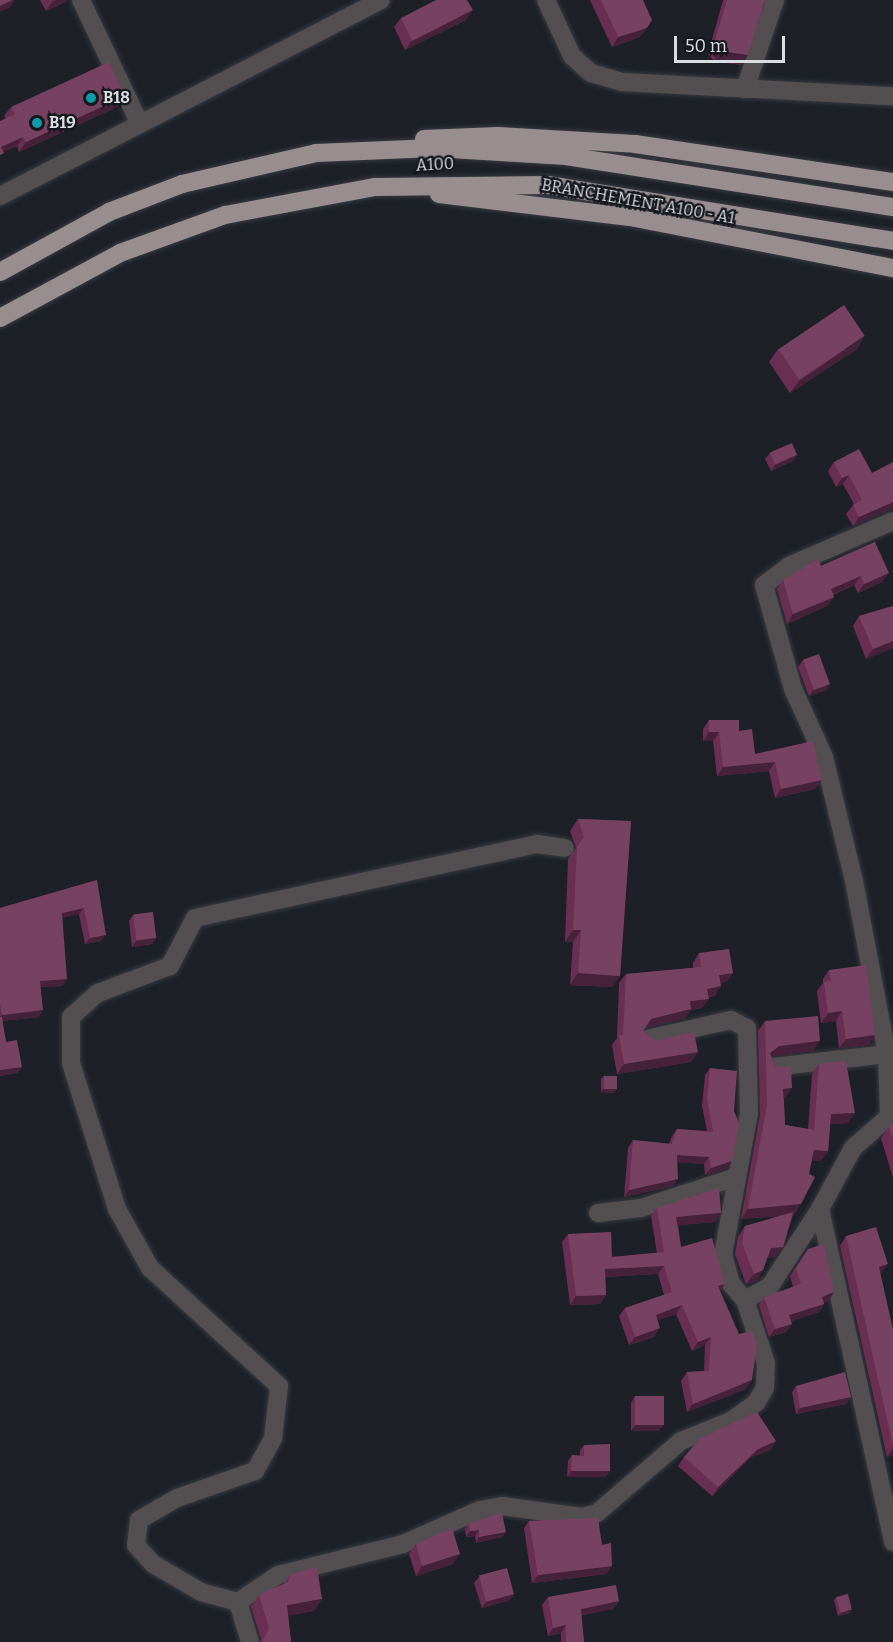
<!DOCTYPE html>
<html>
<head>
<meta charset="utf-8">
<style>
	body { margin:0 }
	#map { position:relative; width:893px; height:1642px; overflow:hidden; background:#1d2127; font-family:Bitter,serif }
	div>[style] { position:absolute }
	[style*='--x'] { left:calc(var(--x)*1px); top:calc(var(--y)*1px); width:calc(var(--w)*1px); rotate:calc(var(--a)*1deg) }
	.roads { filter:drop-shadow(0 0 2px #383b41) drop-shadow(0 0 2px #383b41) }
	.minor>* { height:18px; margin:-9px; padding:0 9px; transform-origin:9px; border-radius:9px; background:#534f50 }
	.highway>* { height:18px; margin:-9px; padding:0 9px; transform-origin:9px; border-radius:9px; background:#988e90 }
	.wall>* { inset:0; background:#6a2e52 }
	.shaded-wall>* { inset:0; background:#46213a }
	.building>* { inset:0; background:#774161; transform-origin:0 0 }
	.dots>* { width:16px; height:16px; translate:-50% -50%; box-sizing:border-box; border:3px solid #14181d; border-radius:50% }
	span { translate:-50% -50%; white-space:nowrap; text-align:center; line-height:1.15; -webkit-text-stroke:4.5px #14181d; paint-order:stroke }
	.poi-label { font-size:16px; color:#dbdee1; font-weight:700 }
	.left { translate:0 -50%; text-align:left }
	.street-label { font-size:16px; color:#dbdee1 }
	.scale { position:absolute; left:674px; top:36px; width:111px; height:27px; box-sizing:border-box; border:3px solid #dbdee1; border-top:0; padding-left:8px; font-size:18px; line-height:21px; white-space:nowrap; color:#dbdee1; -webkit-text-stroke:4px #14181d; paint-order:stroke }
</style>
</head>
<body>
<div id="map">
	<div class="roads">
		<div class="minor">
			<div style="--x:81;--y:0;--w:137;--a:64.6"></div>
			<div style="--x:546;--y:0;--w:62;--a:65.1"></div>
			<div style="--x:572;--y:56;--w:25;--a:42"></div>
			<div style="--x:591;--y:73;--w:32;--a:16"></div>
			<div style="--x:622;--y:82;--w:271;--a:3"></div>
			<div style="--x:745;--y:89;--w:94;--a:-71.4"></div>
			<div style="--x:0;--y:196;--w:428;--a:-27.2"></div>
			<div style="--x:647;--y:1039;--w:86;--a:-12.7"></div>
			<div style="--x:731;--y:1020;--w:18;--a:27"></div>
			<div style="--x:747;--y:1028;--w:85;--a:88.7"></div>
			<div style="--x:749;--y:1113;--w:143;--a:100.4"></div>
			<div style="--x:723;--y:1254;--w:31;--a:75"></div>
			<div style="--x:731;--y:1284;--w:21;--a:49"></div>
			<div style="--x:745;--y:1300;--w:29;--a:-29"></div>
			<div style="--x:770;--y:1286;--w:92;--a:-57"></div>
			<div style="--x:820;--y:1209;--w:341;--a:77.6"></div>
			<div style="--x:773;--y:1067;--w:115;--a:-6.5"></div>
			<div style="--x:889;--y:1115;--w:61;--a:-91.9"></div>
			<div style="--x:887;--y:1054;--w:176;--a:-100.8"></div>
			<div style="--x:854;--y:881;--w:128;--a:-103.6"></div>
			<div style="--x:824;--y:757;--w:75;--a:-114.5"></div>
			<div style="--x:793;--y:689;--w:108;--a:-105.6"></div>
			<div style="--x:764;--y:585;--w:31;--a:-37"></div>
			<div style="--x:789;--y:566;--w:113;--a:-23.4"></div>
			<div style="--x:820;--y:1209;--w:69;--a:-61.6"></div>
			<div style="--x:853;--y:1148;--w:53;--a:-41.2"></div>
			<div style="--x:598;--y:1213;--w:43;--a:-6.6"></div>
			<div style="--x:641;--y:1208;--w:100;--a:-18.1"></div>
			<div style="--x:238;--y:1602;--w:48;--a:-34"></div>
			<div style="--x:278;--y:1575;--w:129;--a:-13.9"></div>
			<div style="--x:403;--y:1544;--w:84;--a:-23.8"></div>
			<div style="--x:480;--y:1510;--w:22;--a:-10"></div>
			<div style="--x:502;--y:1506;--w:81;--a:7.8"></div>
			<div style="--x:582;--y:1517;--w:16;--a:-15"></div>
			<div style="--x:597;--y:1513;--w:111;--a:-40.6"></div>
			<div style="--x:681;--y:1441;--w:54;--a:-21.8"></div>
			<div style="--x:731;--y:1421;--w:31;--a:-36"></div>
			<div style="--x:756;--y:1403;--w:17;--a:-59"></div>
			<div style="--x:765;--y:1388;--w:25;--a:-88"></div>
			<div style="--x:766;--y:1363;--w:66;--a:-108.4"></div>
			<div style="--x:250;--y:1642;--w:42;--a:-106.7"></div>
			<div style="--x:238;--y:1602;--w:38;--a:-165"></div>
			<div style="--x:201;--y:1592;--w:56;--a:-149.7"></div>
			<div style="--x:153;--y:1564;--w:25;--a:-132"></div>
			<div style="--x:136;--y:1545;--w:25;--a:-83"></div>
			<div style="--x:139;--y:1520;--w:44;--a:-30.1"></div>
			<div style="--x:177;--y:1498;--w:83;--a:-19.1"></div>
			<div style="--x:255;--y:1471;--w:38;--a:-61"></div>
			<div style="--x:273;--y:1438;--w:52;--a:-83.4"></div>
			<div style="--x:279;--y:1386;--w:175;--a:-137.5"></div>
			<div style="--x:150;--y:1268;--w:68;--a:-119.2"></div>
			<div style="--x:117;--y:1209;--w:153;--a:-107.5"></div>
			<div style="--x:71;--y:1063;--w:46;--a:-90"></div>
			<div style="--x:71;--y:1017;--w:36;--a:-42"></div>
			<div style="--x:98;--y:993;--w:77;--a:-20.6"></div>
			<div style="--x:170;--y:966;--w:54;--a:-62.5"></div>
			<div style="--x:195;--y:918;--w:350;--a:-12.2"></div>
			<div style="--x:537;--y:844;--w:28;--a:8"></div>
		</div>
		<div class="highway">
			<div style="--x:424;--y:139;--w:74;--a:-2.3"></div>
			<div style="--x:498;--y:136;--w:137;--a:3.3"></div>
			<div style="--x:635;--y:144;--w:261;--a:8.4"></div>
			<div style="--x:439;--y:194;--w:192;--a:6.9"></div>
			<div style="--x:630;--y:217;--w:268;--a:11"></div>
			<div style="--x:0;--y:272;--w:124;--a:-28.8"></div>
			<div style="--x:109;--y:212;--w:78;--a:-21"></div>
			<div style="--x:182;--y:184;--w:138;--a:-13"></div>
			<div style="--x:316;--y:153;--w:118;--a:-2.4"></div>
			<div style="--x:434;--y:148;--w:132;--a:3.5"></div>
			<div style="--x:566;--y:156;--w:331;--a:8.9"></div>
			<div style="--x:0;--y:318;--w:136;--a:-28.4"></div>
			<div style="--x:120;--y:253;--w:112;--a:-19.9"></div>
			<div style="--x:225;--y:215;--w:153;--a:-10.6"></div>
			<div style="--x:375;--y:187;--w:173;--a:-0.7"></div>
			<div style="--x:548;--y:185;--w:350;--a:9.2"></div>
		</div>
	</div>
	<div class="wall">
		<div style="clip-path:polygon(40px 0,67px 0,65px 2px,46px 11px)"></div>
		<div style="clip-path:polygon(590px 0,643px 0,640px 37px,612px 47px)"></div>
		<div style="clip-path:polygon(723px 0,765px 0,741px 65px,714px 61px,708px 54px)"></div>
		<div style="clip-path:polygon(401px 18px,466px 20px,405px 50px,394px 27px)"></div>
		<div style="clip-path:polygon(125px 96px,119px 106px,19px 152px,17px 146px,3px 152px,6px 119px,4px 116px,11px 107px)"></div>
		<div style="clip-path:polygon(778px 349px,857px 349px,790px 393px,769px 362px)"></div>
		<div style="clip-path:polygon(770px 453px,793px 461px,771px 471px,765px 459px)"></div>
		<div style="clip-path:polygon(834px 462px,872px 473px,893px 508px,853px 526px,846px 514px,854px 504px,843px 484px,836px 487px,828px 471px)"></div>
		<div style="clip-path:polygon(875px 542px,882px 582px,858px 593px,854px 585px,833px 595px,834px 597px,827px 606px,787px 624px,777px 589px,783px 580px,821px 566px)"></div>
		<div style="clip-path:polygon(893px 606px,893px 648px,866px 659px,853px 626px,859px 616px)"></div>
		<div style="clip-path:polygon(803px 660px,830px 684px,826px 690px,809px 696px,798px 667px)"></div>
		<div style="clip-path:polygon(709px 720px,739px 731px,755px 754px,822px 780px,815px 789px,775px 798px,769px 771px,717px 776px,713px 741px,703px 741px,703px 729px)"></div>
		<div style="clip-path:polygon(578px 819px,631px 821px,620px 976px,612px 987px,570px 985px,573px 942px,565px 942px,568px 859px,576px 848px,570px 831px)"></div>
		<div style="clip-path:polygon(97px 880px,101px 941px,85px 944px,79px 914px,62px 918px,63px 986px,40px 987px,39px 1017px,2px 1021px,6px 1042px,22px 1067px,17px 1073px,0 1076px,0 908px)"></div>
		<div style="clip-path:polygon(133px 915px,156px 938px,152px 944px,132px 947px,129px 921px)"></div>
		<div style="clip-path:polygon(699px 953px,733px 973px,726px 982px,721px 983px,715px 996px,708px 997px,702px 1008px,691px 1010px,685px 1018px,645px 1028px,643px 1031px,656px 1041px,698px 1052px,691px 1062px,617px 1074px,612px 1045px,617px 1038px,619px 983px,626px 974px,693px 968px,693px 963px)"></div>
		<div style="clip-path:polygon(829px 970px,869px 1045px,839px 1048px,836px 1021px,821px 1023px,817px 991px,823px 983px,823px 979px)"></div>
		<div style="clip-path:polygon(765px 1021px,813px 1051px,771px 1056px,785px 1098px,784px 1098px,785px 1125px,808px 1129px,812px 1074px,819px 1064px,848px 1123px,830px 1124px,828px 1151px,821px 1161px,812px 1160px,794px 1215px,793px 1215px,783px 1247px,775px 1257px,767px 1258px,763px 1270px,756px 1281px,746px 1284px,735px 1254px,738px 1237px,745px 1226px,782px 1216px,741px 1219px,760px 1115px,758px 1031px)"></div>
		<div style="clip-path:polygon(710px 1068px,727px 1168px,705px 1175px,704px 1164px,677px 1162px,673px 1186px,624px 1197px,628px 1148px,633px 1140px,669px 1144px,672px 1136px,677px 1129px,707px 1131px,702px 1106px,705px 1075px)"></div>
		<div style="clip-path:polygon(604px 1076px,615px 1093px,601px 1092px,601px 1079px)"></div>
		<div style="clip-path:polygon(893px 1124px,893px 1178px,881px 1138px,889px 1127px)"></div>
		<div style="clip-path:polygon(657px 1208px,715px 1222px,678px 1225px,681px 1247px,725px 1284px,720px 1291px,746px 1389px,687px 1412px,681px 1381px,687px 1372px,704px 1371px,705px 1345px,692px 1351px,676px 1314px,657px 1320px,654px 1337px,629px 1345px,619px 1316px,625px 1308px,664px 1295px,658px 1274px,605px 1277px,606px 1295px,600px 1304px,570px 1305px,562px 1242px,568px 1234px,612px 1257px,657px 1253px,651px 1216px)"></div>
		<div style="clip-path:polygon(846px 1236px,881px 1273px,880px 1274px,893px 1330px,893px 1455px,887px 1457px,840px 1246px)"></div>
		<div style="clip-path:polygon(808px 1249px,829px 1301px,824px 1302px,824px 1304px,819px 1312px,791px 1321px,792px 1324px,786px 1332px,769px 1337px,759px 1305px,764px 1297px,793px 1287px,790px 1276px)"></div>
		<div style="clip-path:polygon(796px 1386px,851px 1397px,846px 1404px,796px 1414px,792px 1392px)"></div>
		<div style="clip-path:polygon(635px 1396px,659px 1431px,631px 1431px,631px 1403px)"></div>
		<div style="clip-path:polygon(776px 1441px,770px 1450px,751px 1457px,712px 1496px,678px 1466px,684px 1457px)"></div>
		<div style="clip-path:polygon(584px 1445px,606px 1477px,567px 1477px,568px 1461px,572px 1455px,580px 1456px,580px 1450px)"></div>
		<div style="clip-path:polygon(529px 1521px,602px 1545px,612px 1566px,606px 1574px,532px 1583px,524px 1528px)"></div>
		<div style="clip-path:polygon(469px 1523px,506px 1532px,502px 1537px,476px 1543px,475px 1536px,466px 1537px,465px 1529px)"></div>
		<div style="clip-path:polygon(416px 1544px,453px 1564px,416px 1576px,409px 1554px)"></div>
		<div style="clip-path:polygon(291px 1574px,314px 1611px,288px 1615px,291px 1642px,260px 1642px,261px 1639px,251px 1607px,259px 1595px,284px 1584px)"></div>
		<div style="clip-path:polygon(479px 1577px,514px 1594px,510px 1600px,482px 1608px,474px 1583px)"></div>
		<div style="clip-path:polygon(548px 1597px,619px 1601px,613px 1609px,581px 1615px,584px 1642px,561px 1642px,561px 1633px,548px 1636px,542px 1605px)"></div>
		<div style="clip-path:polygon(836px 1597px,850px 1613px,838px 1616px,834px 1600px)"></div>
	</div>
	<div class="shaded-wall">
		<div style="clip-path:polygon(13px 0,15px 0,9px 8px,0 12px,0 6px)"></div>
		<div style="clip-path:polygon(56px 0,67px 0,65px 2px,46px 11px,52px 2px)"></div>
		<div style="clip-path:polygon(473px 10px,466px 20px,405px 50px,412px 41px)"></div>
		<div style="clip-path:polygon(647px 28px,640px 37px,612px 47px,618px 37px)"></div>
		<div style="clip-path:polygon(721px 51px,748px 55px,741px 65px,714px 61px)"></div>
		<div style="clip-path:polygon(125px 96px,119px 106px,19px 152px,26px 142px)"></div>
		<div style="clip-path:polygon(23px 137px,17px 146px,0 154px,1px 147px)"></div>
		<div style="clip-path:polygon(865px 336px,857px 349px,790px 393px,799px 381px)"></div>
		<div style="clip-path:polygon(797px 455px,793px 461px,771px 471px,775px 465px)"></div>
		<div style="clip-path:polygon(849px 475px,843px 484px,836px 487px,842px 478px)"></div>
		<div style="clip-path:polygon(893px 502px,893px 508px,853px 526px,859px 517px)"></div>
		<div style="clip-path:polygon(889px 573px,882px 582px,858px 593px,864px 584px)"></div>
		<div style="clip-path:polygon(861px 576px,854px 585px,824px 598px,831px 589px)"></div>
		<div style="clip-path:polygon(834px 597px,827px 606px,787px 624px,793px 614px)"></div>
		<div style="clip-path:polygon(893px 641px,893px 648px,866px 659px,873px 649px)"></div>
		<div style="clip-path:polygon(830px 684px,826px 690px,809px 696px,813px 690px)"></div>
		<div style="clip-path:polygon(709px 732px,719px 732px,713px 741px,703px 741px)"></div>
		<div style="clip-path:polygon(775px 762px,769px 771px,717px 776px,723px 767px)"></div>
		<div style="clip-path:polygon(822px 780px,815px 789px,775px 798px,781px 789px)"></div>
		<div style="clip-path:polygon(84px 908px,79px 914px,58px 919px,62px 913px)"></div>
		<div style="clip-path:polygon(573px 930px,581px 930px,573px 942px,565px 942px)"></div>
		<div style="clip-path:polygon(106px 935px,101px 941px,85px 944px,90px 938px)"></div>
		<div style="clip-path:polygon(156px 938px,152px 944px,132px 947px,136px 941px)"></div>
		<div style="clip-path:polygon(578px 973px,620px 976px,612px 987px,570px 985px)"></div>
		<div style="clip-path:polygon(733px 973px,726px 982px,713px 984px,719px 975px)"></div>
		<div style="clip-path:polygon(67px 979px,63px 986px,35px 987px,40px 981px)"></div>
		<div style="clip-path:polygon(721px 986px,715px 996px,701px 998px,707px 989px)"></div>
		<div style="clip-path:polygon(709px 999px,702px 1008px,691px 1010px,685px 1018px,644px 1028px,651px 1019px,690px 1001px)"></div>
		<div style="clip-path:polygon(43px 1010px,39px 1017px,0 1021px,0 1017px,2px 1015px)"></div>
		<div style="clip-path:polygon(842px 1011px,836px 1021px,821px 1023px,828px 1013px)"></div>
		<div style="clip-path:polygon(875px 1035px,869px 1045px,839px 1048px,846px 1039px)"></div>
		<div style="clip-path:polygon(820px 1041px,813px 1051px,772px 1056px,766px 1060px,770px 1053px,779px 1046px)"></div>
		<div style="clip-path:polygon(698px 1052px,691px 1062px,617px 1074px,624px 1064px)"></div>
		<div style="clip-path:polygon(22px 1067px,17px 1073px,0 1076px,0 1070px)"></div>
		<div style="clip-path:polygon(792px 1088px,785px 1098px,776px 1099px,783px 1089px)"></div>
		<div style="clip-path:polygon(603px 1089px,617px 1089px,615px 1093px,601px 1092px)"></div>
		<div style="clip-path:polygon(855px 1113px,848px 1123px,824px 1125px,831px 1114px)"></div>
		<div style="clip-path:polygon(814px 1150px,828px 1151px,821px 1161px,807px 1160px)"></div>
		<div style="clip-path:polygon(677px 1155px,709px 1157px,704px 1164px,672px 1162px)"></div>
		<div style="clip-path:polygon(732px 1161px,727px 1168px,705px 1175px,711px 1168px)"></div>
		<div style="clip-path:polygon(678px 1179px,673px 1186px,624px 1197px,629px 1190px)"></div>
		<div style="clip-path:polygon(801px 1204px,794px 1215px,741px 1219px,748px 1209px)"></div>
		<div style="clip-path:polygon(721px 1213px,715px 1222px,671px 1226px,676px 1217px)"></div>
		<div style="clip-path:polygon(783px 1247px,775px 1257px,763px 1258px,771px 1248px)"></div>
		<div style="clip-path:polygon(888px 1264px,881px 1273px,872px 1276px,879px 1267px)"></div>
		<div style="clip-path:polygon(664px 1266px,658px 1274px,599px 1277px,605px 1269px)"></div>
		<div style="clip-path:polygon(763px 1270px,756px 1281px,746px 1284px,754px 1274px)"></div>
		<div style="clip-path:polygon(725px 1284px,719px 1292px,718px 1286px)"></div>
		<div style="clip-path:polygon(834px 1292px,829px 1301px,816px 1305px,822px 1297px)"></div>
		<div style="clip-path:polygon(606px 1295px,600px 1304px,570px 1305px,576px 1296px)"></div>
		<div style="clip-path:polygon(824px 1304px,819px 1312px,783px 1324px,789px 1315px)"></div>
		<div style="clip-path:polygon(682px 1305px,676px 1314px,650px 1323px,656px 1315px)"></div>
		<div style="clip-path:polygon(792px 1324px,786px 1332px,769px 1337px,775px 1329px)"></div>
		<div style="clip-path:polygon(660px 1328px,654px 1337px,629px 1345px,635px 1337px)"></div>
		<div style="clip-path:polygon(711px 1337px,705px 1345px,692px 1351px,698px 1342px)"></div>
		<div style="clip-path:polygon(752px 1380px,746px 1389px,687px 1412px,693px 1404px)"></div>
		<div style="clip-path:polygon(851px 1397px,846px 1404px,796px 1414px,800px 1408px)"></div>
		<div style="clip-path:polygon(635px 1425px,664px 1425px,659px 1431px,631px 1431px)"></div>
		<div style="clip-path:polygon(776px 1441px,770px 1450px,751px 1457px,712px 1496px,718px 1487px,758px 1449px)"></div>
		<div style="clip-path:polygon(893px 1448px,893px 1455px,887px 1457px)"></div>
		<div style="clip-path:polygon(571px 1471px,610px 1471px,606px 1477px,567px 1477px)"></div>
		<div style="clip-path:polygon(479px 1530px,475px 1536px,466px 1537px,470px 1531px)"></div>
		<div style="clip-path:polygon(506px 1532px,502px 1537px,476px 1543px,479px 1537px)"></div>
		<div style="clip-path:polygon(460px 1554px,453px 1564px,416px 1576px,422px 1566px)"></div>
		<div style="clip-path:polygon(612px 1566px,606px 1574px,532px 1583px,538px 1575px)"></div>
		<div style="clip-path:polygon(514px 1594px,510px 1600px,482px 1608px,486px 1602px)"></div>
		<div style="clip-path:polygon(322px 1599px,314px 1611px,279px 1617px,287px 1605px)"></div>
		<div style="clip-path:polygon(619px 1601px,613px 1609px,575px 1617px,581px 1609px)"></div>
		<div style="clip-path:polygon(852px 1610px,850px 1613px,838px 1616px,841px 1613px)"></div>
		<div style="clip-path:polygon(566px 1625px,561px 1633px,548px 1636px,553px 1628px)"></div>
	</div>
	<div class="building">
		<div style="clip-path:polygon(0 0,13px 0,0 6px)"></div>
		<div style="clip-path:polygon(436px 0,467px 0,473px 10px,412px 41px,401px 18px)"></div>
		<div style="clip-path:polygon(601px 0,643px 0,652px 20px,647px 28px,618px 37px)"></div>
		<div style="clip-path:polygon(727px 0,765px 0,748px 55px,721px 51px,714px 44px)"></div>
		<div style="clip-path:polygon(109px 62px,125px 96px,26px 142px,23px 137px,1px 147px,4px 153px,0 155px,0 121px,15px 114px,11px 107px)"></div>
		<div style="left:844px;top:305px;width:37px;height:79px;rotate:56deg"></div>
		<div style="left:792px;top:443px;width:13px;height:24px;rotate:67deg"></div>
		<div style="clip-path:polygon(859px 449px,872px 473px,893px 462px,893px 502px,859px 517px,853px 505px,862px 500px,849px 475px,842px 478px,834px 462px)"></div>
		<div style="clip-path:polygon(875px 542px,889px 573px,864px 584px,861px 576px,831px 589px,834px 597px,793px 614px,783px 580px,818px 559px,821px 566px)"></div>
		<div style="clip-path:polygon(893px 606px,893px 641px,873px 649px,859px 616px)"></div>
		<div style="left:819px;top:654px;width:32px;height:17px;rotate:70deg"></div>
		<div style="clip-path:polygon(709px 720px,739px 720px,739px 731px,752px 729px,755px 754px,813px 741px,822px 780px,781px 789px,775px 762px,723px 767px,719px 732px,709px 732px)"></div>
		<div style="clip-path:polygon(578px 819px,631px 821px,620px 976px,578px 973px,581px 930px,573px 930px,577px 847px,584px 837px)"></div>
		<div style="clip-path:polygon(97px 880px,106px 935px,90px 938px,84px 908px,62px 913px,67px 979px,40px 981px,43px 1010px,2px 1015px,0 1004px,0 908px)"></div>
		<div style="left:153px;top:912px;width:26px;height:20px;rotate:83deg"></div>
		<div style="clip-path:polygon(729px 949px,733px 973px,719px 975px,721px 986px,707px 989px,709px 999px,690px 1001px,691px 1009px,651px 1019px,643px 1031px,656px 1041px,694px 1032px,698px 1052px,624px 1064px,619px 1035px,623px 1035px,626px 974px,701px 967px,699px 953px)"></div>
		<div style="clip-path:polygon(866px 965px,875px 1035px,846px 1039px,842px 1011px,828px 1013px,824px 982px,831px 981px,829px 970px)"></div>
		<div style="clip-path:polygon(818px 1016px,820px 1041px,779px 1046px,770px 1053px,775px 1067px,791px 1067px,792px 1088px,783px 1089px,785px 1125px,814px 1130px,819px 1064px,846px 1061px,855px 1113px,831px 1114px,828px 1151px,814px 1150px,809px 1174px,815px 1177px,801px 1204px,748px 1209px,767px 1105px,765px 1021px)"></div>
		<div style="clip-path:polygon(0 1017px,2px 1017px,6px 1042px,17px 1040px,22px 1067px,0 1070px)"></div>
		<div style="clip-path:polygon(710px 1068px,737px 1071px,734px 1111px,739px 1123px,732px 1161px,711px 1168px,709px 1157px,677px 1155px,678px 1179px,629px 1190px,633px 1140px,672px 1144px,677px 1129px,713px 1132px,707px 1099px)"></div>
		<div style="left:604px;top:1076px;width:13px;height:13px"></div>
		<div style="clip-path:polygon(893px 1124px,893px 1139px,889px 1127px)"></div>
		<div style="clip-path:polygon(719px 1188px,721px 1213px,676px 1217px,681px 1247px,712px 1238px,725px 1284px,718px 1286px,739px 1334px,752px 1331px,757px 1344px,752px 1380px,693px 1404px,687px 1372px,709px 1371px,711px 1337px,698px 1342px,682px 1305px,656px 1315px,660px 1328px,635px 1337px,625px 1308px,672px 1292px,664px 1266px,605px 1269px,606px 1295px,576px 1296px,568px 1234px,611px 1232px,612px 1257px,664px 1252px,657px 1208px)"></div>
		<div style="clip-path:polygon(793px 1212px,783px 1247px,771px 1248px,763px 1270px,754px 1274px,742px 1243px,745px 1226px)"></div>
		<div style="clip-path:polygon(876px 1227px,888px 1264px,879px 1267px,893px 1330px,893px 1446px,846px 1236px)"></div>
		<div style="clip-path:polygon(824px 1244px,834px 1292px,822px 1297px,824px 1304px,789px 1315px,792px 1324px,775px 1329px,764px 1297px,801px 1284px,796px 1268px,808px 1249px)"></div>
		<div style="clip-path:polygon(845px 1372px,851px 1397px,800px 1408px,796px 1386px)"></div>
		<div style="left:635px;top:1396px;width:29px;height:29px"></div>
		<div style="clip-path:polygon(757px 1412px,776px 1441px,758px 1449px,718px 1487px,684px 1457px,700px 1439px)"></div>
		<div style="clip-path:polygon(610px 1444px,610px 1471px,571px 1471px,572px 1455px,584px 1456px,584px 1445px)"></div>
		<div style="clip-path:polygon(502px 1513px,506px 1532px,479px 1537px,479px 1530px,470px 1531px,469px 1523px)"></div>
		<div style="clip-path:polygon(598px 1518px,602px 1545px,611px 1543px,612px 1566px,538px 1575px,529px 1521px)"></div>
		<div style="clip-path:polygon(452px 1528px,460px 1554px,422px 1566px,416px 1544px)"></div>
		<div style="clip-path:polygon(317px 1567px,322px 1599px,287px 1605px,291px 1642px,263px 1642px,263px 1640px,269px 1628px,259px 1595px,288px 1582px,291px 1574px)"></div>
		<div style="left:507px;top:1568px;width:27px;height:29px;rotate:75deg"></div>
		<div style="clip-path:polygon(616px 1585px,619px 1601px,581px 1609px,584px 1642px,566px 1642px,566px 1625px,553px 1628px,548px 1597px)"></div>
		<div style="left:848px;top:1594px;width:16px;height:12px;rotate:76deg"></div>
	</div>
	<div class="dots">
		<div style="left:91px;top:98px;background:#0f9aa8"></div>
		<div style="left:37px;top:123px;background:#0f9aa8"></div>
	</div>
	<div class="poi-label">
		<span class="left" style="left:103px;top:98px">B18</span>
		<span class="left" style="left:49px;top:123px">B19</span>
	</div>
	<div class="street-label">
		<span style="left:435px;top:165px;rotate:-3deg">A100</span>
		<span style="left:638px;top:202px;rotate:10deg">BRANCHEMENT A100 - A1</span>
	</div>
	<div class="scale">50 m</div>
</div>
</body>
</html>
